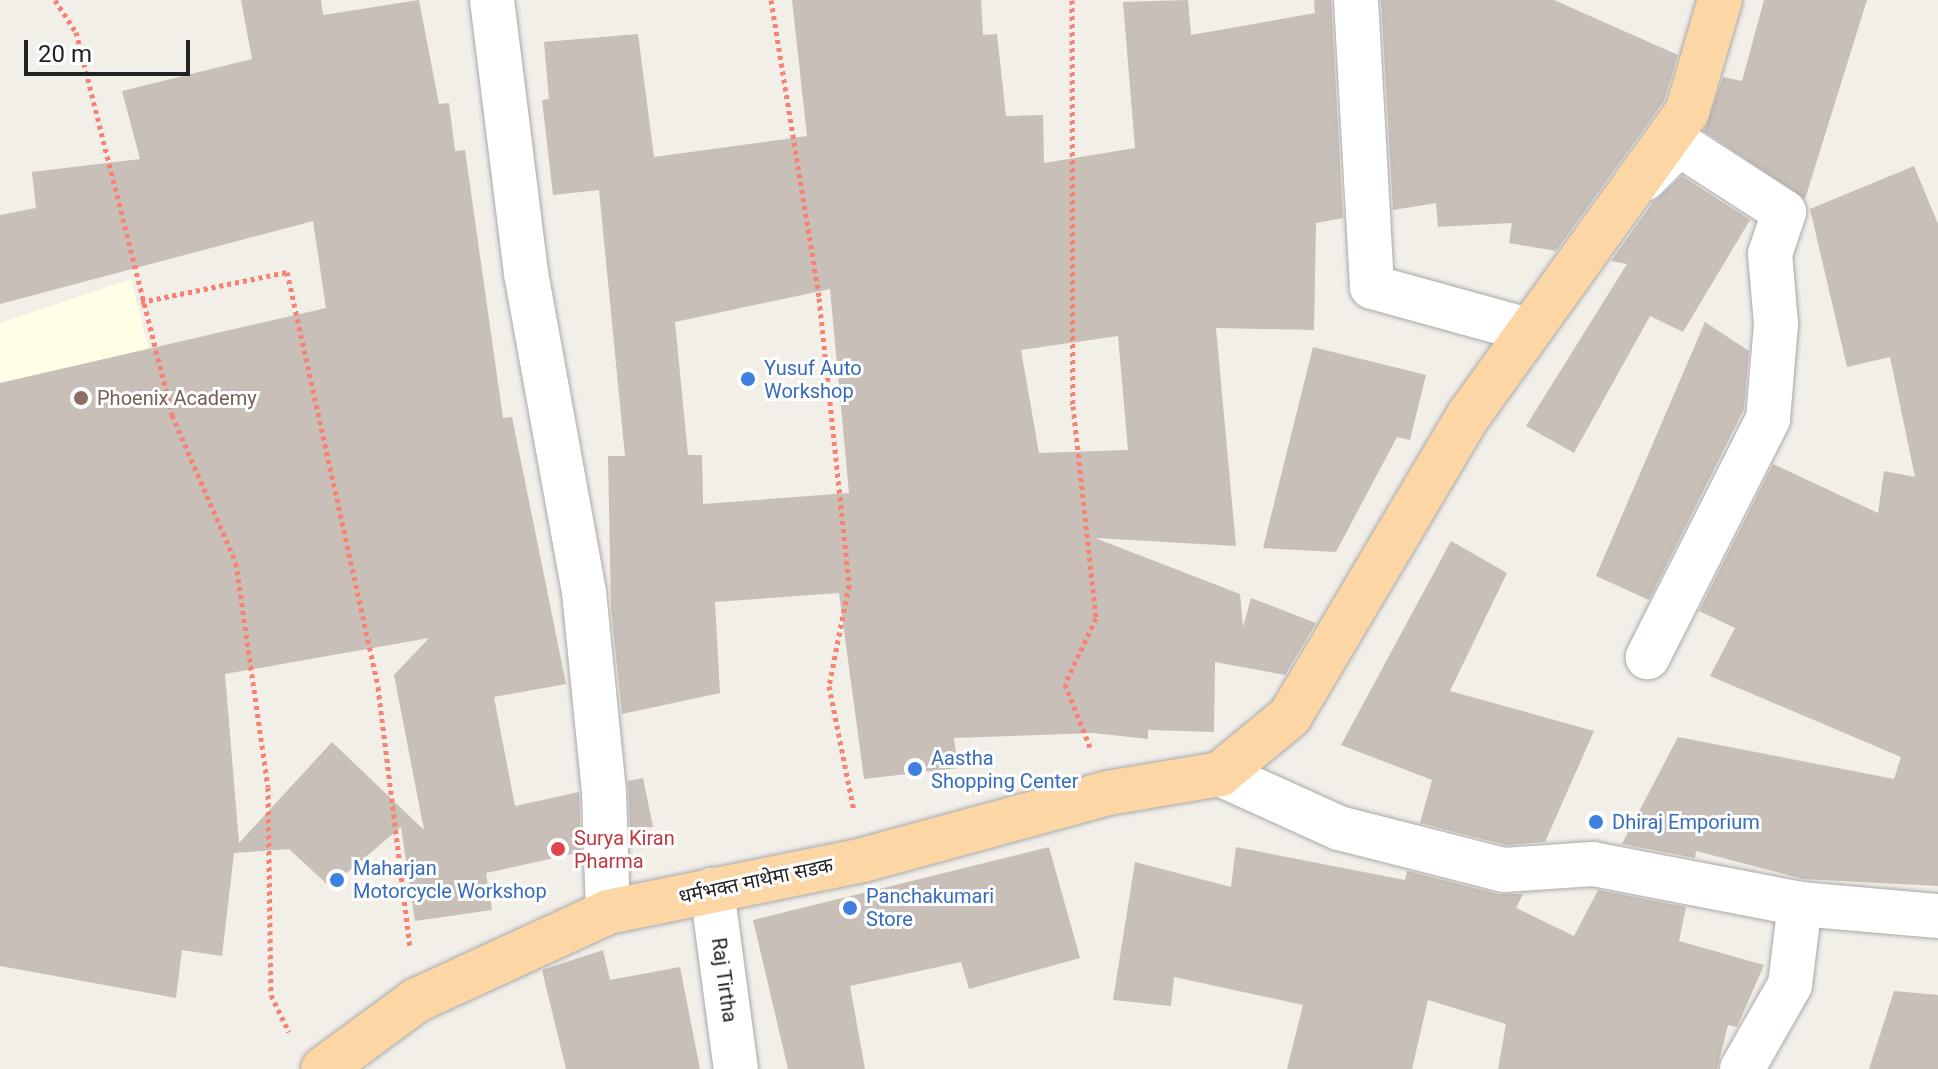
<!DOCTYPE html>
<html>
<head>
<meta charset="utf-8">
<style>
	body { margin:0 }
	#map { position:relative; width:1938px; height:1069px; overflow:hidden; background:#f2efe9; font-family:Roboto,"Noto Sans Devanagari",sans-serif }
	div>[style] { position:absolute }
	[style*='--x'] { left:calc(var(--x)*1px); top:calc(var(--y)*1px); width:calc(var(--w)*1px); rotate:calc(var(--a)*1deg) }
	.education>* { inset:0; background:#ffffe5 }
	.building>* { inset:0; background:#c7bfb8 }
	.path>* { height:5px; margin-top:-2.5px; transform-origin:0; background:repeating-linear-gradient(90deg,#fa8072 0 4px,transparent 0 8px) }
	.roads { filter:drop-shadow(0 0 2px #a9a9a9) drop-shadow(0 0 2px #a9a9a9) }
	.minor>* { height:44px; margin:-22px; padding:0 22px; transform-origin:22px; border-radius:22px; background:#fff }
	.major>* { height:44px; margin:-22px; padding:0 22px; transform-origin:22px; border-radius:22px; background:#fcd6a4 }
	.dots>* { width:22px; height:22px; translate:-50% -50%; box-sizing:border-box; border:4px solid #fff; border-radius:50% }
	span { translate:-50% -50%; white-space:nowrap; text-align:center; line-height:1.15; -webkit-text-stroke:6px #fff; paint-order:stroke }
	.shop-label { font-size:20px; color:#366cbe }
	.left { translate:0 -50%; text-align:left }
	.education-label { font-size:20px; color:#785e54 }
	.health-label { font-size:20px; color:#be3a42 }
	.street-label { font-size:20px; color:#222 }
	.scale { position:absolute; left:24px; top:40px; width:166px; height:36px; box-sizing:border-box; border:4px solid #222; border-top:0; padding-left:10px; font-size:24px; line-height:28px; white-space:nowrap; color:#222; -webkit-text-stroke:6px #fff; paint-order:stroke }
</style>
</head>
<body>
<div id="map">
	<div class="education">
		<div style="clip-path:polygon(131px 279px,153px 366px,0 462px,0 323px)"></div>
	</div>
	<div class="building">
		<div style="clip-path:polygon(evenodd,241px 0,321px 0,323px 15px,419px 0,439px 104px,449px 103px,455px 151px,465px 150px,503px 418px,512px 417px,566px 684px,494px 697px,515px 806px,579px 792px,581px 852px,486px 873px,492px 910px,415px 921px,401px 827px,330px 887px,289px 849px,234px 853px,222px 956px,182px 950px,176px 998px,0 966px,0 383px,326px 308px,313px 221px,0 304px,0 215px,36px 208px,32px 172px,140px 159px,122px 91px,252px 59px,241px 0,429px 638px,394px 675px,424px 830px,332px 742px,239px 843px,225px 674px,429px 638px)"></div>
		<div style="clip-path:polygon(evenodd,792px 0,981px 0,983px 35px,997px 34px,1006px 116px,1043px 115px,1044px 163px,1135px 148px,1123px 2px,1188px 0,1191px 35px,1315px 13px,1314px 0,1331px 0,1343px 218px,1316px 223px,1314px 330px,1216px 328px,1236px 546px,1095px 538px,1240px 594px,1243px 627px,1251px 598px,1316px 623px,1285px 675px,1215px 662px,1214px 732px,1148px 730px,1148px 739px,1093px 733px,954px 738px,958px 768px,864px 779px,839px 593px,715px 602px,720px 693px,622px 714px,611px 609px,608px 456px,625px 456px,599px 190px,553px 195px,542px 100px,549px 99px,544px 42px,638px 34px,654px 157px,807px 136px,792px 0,830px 289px,849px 493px,703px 504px,702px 455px,688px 455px,675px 322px,830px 289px,792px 0,1118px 336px,1128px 450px,1039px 453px,1021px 350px,1118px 336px)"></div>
		<div style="clip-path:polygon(1381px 0,1554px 0,1678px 55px,1664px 101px,1556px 251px,1509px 243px,1512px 223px,1438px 227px,1436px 203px,1393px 210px)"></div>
		<div style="clip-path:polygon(1764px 0,1867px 0,1805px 199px,1704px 131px,1723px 77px,1742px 81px)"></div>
		<div style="clip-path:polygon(1914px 166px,1938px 224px,1938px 886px,1803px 879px,1696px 851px,1695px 858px,1622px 844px,1678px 737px,1894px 779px,1901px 757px,1710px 676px,1735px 628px,1699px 611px,1773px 464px,1878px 513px,1884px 471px,1915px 477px,1890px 357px,1847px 367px,1810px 209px)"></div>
		<div style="clip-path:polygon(1682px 176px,1750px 220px,1683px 332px,1650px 316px,1574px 453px,1526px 426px,1627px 264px,1611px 261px,1653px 202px)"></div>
		<div style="clip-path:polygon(1705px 322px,1749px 351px,1744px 409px,1649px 600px,1596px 576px)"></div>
		<div style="clip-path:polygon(1313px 347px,1426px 375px,1410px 440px,1397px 437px,1336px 552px,1263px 548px)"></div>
		<div style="clip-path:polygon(1451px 541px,1507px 573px,1450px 691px,1594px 731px,1545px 842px,1506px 845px,1420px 823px,1432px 780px,1341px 745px)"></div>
		<div style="clip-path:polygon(643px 778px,653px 827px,630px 829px,628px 781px)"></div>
		<div style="clip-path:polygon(1049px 847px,1080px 958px,969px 989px,961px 962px,850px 986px,865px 1069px,788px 1069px,753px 920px)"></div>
		<div style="clip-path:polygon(1236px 847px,1405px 880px,1407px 871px,1498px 894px,1523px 894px,1516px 908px,1574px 936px,1598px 890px,1686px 907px,1679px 941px,1764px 965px,1737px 1027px,1728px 1025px,1717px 1069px,1498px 1069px,1506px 1024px,1428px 1000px,1412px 1069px,1287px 1069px,1303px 1005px,1174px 977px,1171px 1006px,1113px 1000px,1135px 862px,1231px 887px)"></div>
		<div style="clip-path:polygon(603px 950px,610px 980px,680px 967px,700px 1069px,566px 1069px,542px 970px)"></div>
		<div style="clip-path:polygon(1894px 991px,1938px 995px,1938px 1069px,1869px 1069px)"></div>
	</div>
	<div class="path">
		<div style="--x:55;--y:0;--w:38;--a:57"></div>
		<div style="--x:76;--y:32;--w:395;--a:75.9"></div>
		<div style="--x:172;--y:415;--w:161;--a:66.6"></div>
		<div style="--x:236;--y:563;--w:226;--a:81.9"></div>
		<div style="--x:268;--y:787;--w:208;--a:89.2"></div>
		<div style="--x:271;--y:995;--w:41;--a:64.1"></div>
		<div style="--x:771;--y:0;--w:302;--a:80.8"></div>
		<div style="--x:819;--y:298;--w:289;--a:84"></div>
		<div style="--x:849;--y:585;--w:103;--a:101.2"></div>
		<div style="--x:829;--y:686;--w:127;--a:78.7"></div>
		<div style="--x:1072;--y:0;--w:406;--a:89.9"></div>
		<div style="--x:1073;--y:406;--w:213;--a:83.8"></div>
		<div style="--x:1096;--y:618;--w:73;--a:115.2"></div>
		<div style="--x:1065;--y:684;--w:68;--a:68.4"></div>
		<div style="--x:141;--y:302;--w:149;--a:-11.6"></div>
		<div style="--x:287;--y:272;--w:425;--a:77.6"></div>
		<div style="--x:378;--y:687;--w:262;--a:83"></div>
	</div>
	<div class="roads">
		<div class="minor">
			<div style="--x:492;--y:0;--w:275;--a:82.9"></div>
			<div style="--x:526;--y:273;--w:324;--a:79.7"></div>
			<div style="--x:584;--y:592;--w:202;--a:84.3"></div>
			<div style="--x:604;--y:793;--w:119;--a:88.1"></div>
			<div style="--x:1356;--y:0;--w:287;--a:86.8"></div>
			<div style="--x:1372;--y:287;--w:162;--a:15.4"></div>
			<div style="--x:1644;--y:179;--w:49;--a:-45"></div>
			<div style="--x:1679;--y:144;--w:125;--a:32.9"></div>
			<div style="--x:1784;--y:212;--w:44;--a:108.4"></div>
			<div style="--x:1770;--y:254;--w:70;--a:85.1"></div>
			<div style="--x:1776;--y:324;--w:95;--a:94.8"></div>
			<div style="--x:1768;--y:419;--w:267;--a:116.8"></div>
			<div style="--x:1220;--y:774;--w:131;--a:24.4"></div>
			<div style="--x:1339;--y:828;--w:170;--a:14.3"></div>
			<div style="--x:1504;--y:870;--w:89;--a:-3.9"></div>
			<div style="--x:1593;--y:864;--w:211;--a:10.9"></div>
			<div style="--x:1800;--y:904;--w:139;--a:5"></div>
			<div style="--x:712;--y:890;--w:181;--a:82.4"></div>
			<div style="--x:1742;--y:1069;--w:97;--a:-60.3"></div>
			<div style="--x:1790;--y:985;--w:82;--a:-83"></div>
		</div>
		<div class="major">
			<div style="--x:323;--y:1069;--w:117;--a:-36.3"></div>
			<div style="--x:417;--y:1000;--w:210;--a:-24.7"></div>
			<div style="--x:608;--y:912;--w:260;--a:-11.5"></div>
			<div style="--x:863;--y:860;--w:254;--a:-15.3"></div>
			<div style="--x:1108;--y:793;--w:114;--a:-9.6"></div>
			<div style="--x:1220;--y:774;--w:91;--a:-39.6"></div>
			<div style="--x:1290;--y:716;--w:350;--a:-59.3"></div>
			<div style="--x:1469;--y:415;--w:373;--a:-54.3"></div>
			<div style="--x:1687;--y:112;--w:117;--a:-73.6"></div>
		</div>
	</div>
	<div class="dots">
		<div style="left:748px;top:379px;background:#3f7fe0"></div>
		<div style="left:81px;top:398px;background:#8d6e63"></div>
		<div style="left:915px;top:769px;background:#3f7fe0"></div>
		<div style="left:1596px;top:822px;background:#3f7fe0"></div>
		<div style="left:558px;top:849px;background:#e0444e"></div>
		<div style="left:337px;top:880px;background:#3f7fe0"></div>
		<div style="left:850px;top:908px;background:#3f7fe0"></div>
	</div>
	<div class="shop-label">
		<span class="left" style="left:764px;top:380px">Yusuf Auto<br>Workshop</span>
		<span class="left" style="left:931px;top:770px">Aastha<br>Shopping Center</span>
		<span class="left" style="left:1612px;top:822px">Dhiraj Emporium</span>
		<span class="left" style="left:353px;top:880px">Maharjan<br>Motorcycle Workshop</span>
		<span class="left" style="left:866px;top:908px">Panchakumari<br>Store</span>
	</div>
	<div class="education-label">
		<span class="left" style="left:97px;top:398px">Phoenix Academy</span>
	</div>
	<div class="health-label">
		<span class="left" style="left:574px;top:850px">Surya Kiran<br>Pharma</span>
	</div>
	<div class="street-label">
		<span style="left:756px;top:881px;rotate:-12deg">धर्मभक्त माथेमा सडक</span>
		<span style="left:724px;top:980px;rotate:82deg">Raj Tirtha</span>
	</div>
	<div class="scale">20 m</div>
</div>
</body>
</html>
